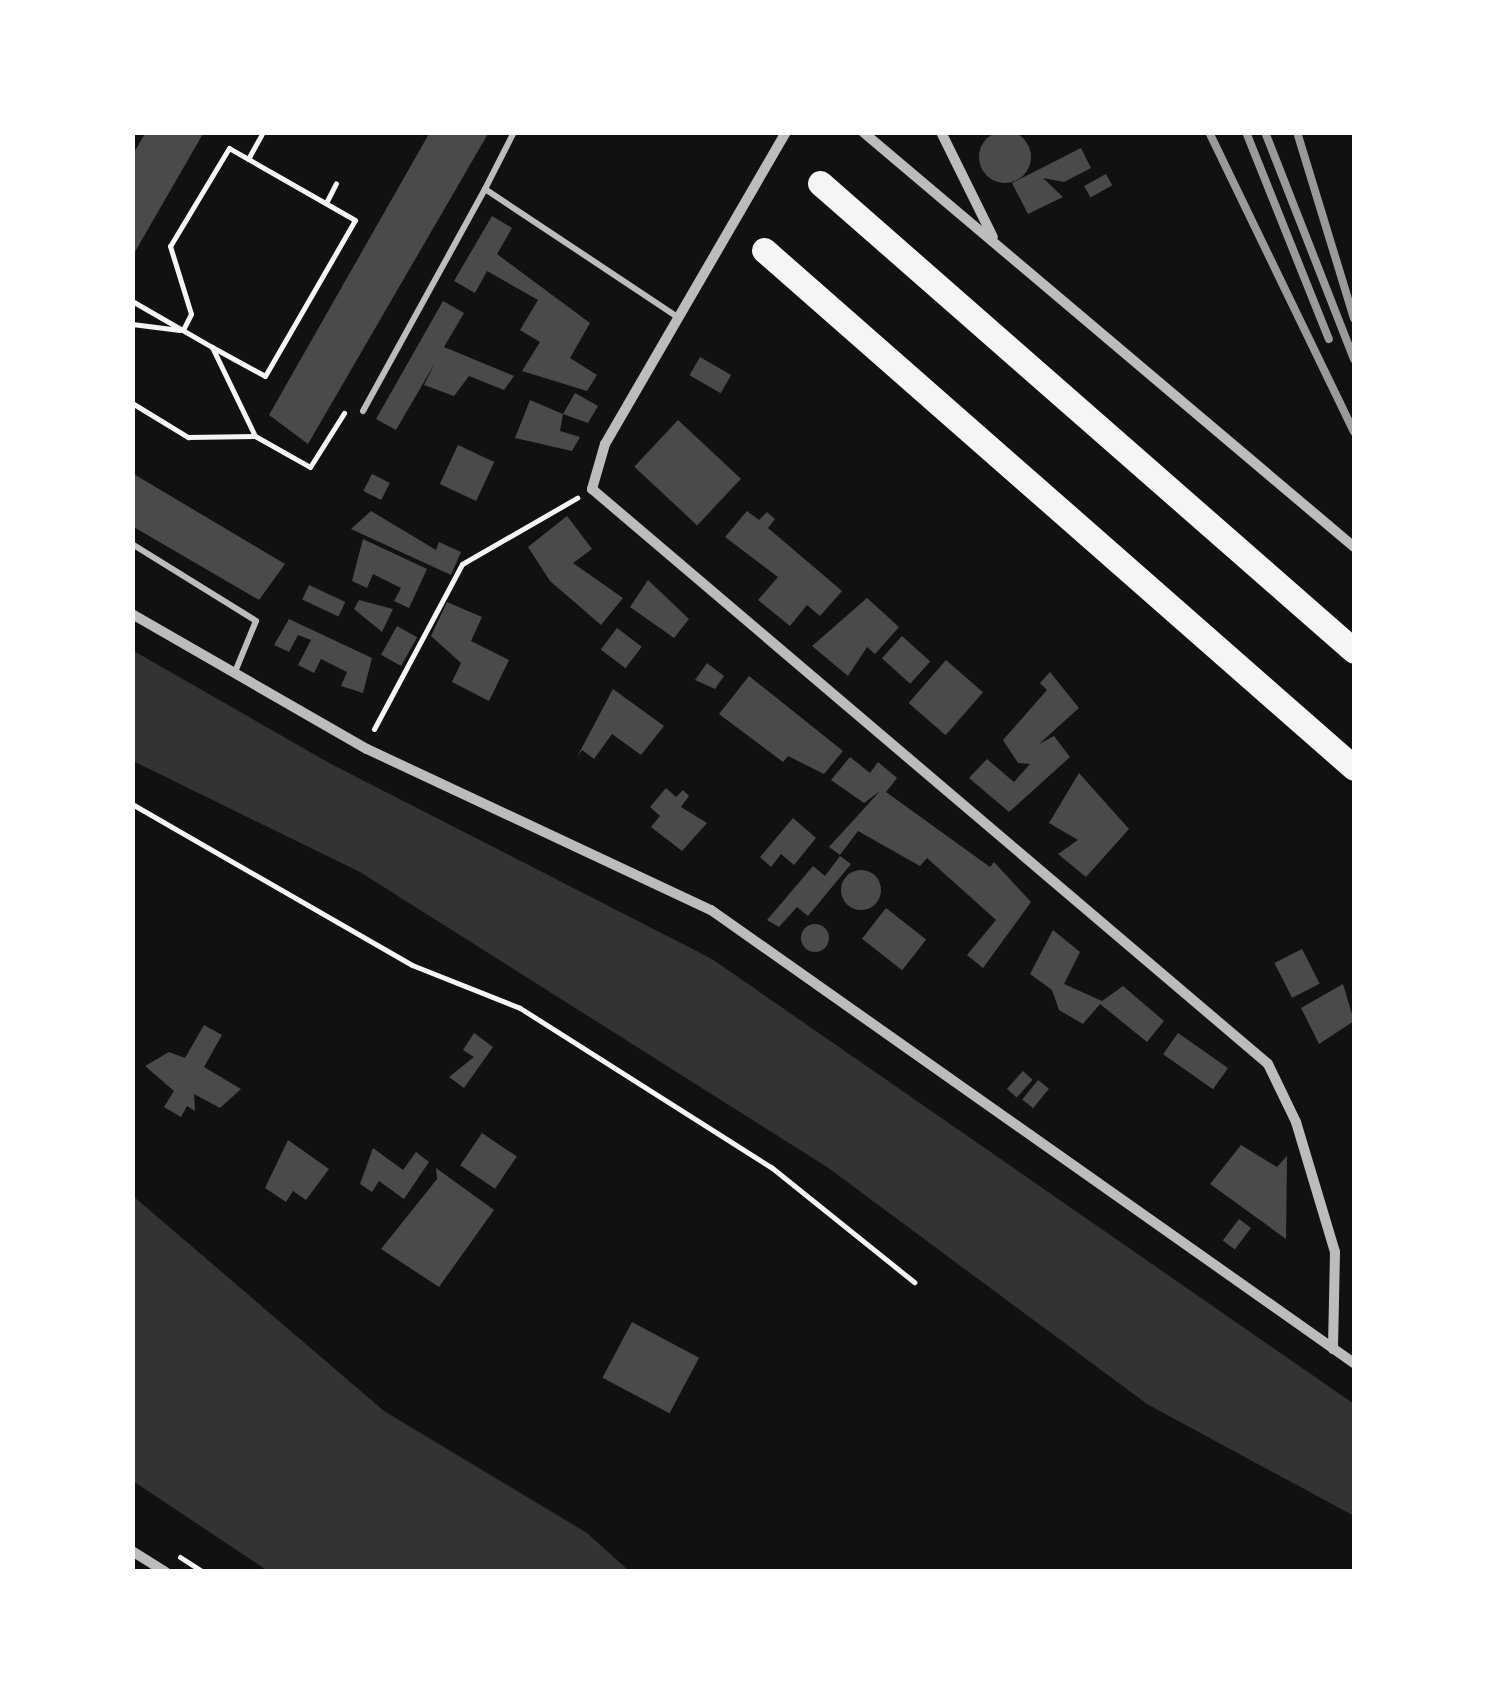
<!DOCTYPE html>
<html>
<head>
<meta charset="utf-8">
<style>
	body { margin:0 }
	#map { position:relative; width:1487px; height:1704px; overflow:hidden; background:#111; font-family:"Asap Condensed",sans-serif }
	div>[style] { position:absolute }
	[style*='--x'] { left:calc(var(--x)*1px); top:calc(var(--y)*1px); width:calc(var(--w)*1px); rotate:calc(var(--a)*1deg) }
	.water>* { inset:0; background:#333 }
	.building>* { inset:0; background:#4a4a4a; transform-origin:0 0 }
	.round { border-radius:50% }
	.path>* { height:5px; margin:-2.5px; padding:0 2.5px; transform-origin:2.5px; border-radius:2.5px; background:#f5f5f5 }
	.service>* { height:6px; margin:-3px; padding:0 3px; transform-origin:3px; border-radius:3px; background:#bcbcbc }
	.minor>* { height:10px; margin:-5px; padding:0 5px; transform-origin:5px; border-radius:5px; background:#bcbcbc }
	.motorway>* { height:25px; margin:-12.5px; padding:0 12.5px; transform-origin:12.5px; border-radius:12.5px; background:#f5f5f5 }
	.rail>* { height:8px; margin:-4px; padding:0 4px; transform-origin:4px; border-radius:4px; background:#9a9a9a }
	span { translate:-50% -50%; white-space:nowrap; text-align:center; line-height:1.15; -webkit-text-stroke:10px #fff; paint-order:stroke }
	.frame { position:absolute; inset:0; border:135px solid #fff; pointer-events:none }
</style>
</head>
<body>
<div id="map">
	<div class="water">
		<div style="clip-path:polygon(132px 650px,331px 764px,712px 959px,1354px 1404px,1354px 1516px,1147px 1404px,827px 1167px,360px 872px,133px 761px)"></div>
		<div style="clip-path:polygon(133px 1196px,384px 1411px,587px 1533px,629px 1571px,268px 1571px,133px 1481px)"></div>
	</div>
	<div class="building">
		<div class="round" style="left:979px;top:131px;width:52px;height:52px"></div>
		<div style="clip-path:polygon(146px 132px,204px 132px,132px 257px,132px 156px)"></div>
		<div style="clip-path:polygon(430px 132px,489px 132px,308px 444px,269px 415px)"></div>
		<div style="clip-path:polygon(1081px 148px,1091px 168px,1064px 182px,1043px 178px,1063px 197px,1028px 214px,1012px 183px)"></div>
		<div style="left:1106px;top:174px;width:13px;height:25px;rotate:61deg"></div>
		<div style="clip-path:polygon(492px 216px,512px 228px,497px 254px,590px 323px,570px 358px,597px 375px,587px 391px,522px 371px,540px 342px,520px 330px,538px 300px,487px 271px,475px 293px,454px 281px)"></div>
		<div style="clip-path:polygon(443px 301px,464px 313px,444px 347px,514px 376px,504px 390px,469px 376px,454px 396px,424px 385px,435px 363px,396px 430px,376px 419px)"></div>
		<div style="left:700px;top:357px;width:36px;height:21px;rotate:30deg"></div>
		<div style="clip-path:polygon(575px 393px,598px 406px,588px 423px,563px 414px,560px 431px,580px 437px,572px 451px,515px 438px,530px 400px,563px 414px)"></div>
		<div style="left:678px;top:420px;width:86px;height:64px;rotate:43deg"></div>
		<div style="left:458px;top:445px;width:40px;height:43px;rotate:25deg"></div>
		<div style="clip-path:polygon(132px 473px,285px 564px,259px 600px,132px 526px)"></div>
		<div style="left:372px;top:474px;width:20px;height:19px;rotate:27deg"></div>
		<div style="clip-path:polygon(371px 511px,436px 550px,439px 542px,461px 552px,451px 575px,351px 529px)"></div>
		<div style="clip-path:polygon(747px 511px,759px 520px,767px 512px,775px 519px,768px 528px,842px 591px,820px 616px,807px 605px,790px 626px,758px 600px,778px 577px,725px 537px)"></div>
		<div style="clip-path:polygon(567px 516px,592px 549px,573px 563px,623px 598px,601px 625px,550px 581px,528px 547px)"></div>
		<div style="clip-path:polygon(363px 539px,427px 569px,409px 608px,394px 601px,401px 588px,373px 574px,367px 588px,352px 581px)"></div>
		<div style="clip-path:polygon(648px 580px,689px 619px,674px 638px,630px 607px)"></div>
		<div style="left:309px;top:585px;width:40px;height:16px;rotate:25deg"></div>
		<div style="clip-path:polygon(867px 598px,899px 627px,875px 654px,867px 647px,848px 676px,812px 646px)"></div>
		<div style="clip-path:polygon(359px 600px,393px 609px,382px 632px,354px 609px)"></div>
		<div style="clip-path:polygon(447px 602px,482px 617px,471px 641px,509px 660px,489px 701px,452px 682px,461px 663px,431px 636px)"></div>
		<div style="clip-path:polygon(289px 619px,372px 658px,363px 693px,341px 686px,347px 672px,321px 659px,314px 673px,298px 665px,311px 640px,298px 635px,289px 652px,274px 645px)"></div>
		<div style="left:397px;top:626px;width:23px;height:33px;rotate:29deg"></div>
		<div style="left:617px;top:628px;width:31px;height:27px;rotate:37deg"></div>
		<div style="left:902px;top:636px;width:38px;height:30px;rotate:42deg"></div>
		<div style="left:946px;top:660px;width:49px;height:57px;rotate:41deg"></div>
		<div style="clip-path:polygon(707px 663px,724px 676px,715px 689px,695px 680px)"></div>
		<div style="clip-path:polygon(1050px 672px,1079px 708px,1039px 744px,1054px 736px,1070px 757px,1009px 812px,969px 778px,987px 759px,1014px 782px,1030px 764px,1018px 763px,1003px 740px,1047px 690px,1040px 683px)"></div>
		<div style="clip-path:polygon(749px 676px,843px 751px,824px 774px,788px 756px,783px 762px,719px 714px)"></div>
		<div style="clip-path:polygon(613px 689px,664px 726px,641px 755px,612px 734px,594px 759px,582px 750px,577px 757px)"></div>
		<div style="clip-path:polygon(850px 757px,870px 773px,878px 762px,897px 778px,886px 792px,990px 867px,994px 862px,1031px 902px,983px 968px,967px 955px,996px 920px,927px 858px,920px 866px,858px 831px,840px 855px,829px 847px,880px 791px,864px 803px,831px 780px)"></div>
		<div style="clip-path:polygon(1079px 773px,1129px 829px,1086px 877px,1058px 854px,1078px 840px,1049px 823px)"></div>
		<div style="clip-path:polygon(666px 788px,676px 797px,683px 790px,689px 796px,681px 807px,707px 823px,682px 851px,651px 827px,660px 816px,650px 807px)"></div>
		<div style="clip-path:polygon(793px 818px,816px 838px,794px 865px,781px 854px,771px 867px,760px 857px)"></div>
		<div style="clip-path:polygon(840px 856px,851px 864px,808px 916px,797px 907px,779px 927px,767px 920px,813px 866px,825px 876px)"></div>
		<div class="round" style="left:841px;top:870px;width:40px;height:40px"></div>
		<div style="left:886px;top:908px;width:51px;height:39px;rotate:38deg"></div>
		<div class="round" style="left:801px;top:924px;width:28px;height:28px"></div>
		<div style="clip-path:polygon(1053px 930px,1080px 952px,1064px 984px,1102px 1001px,1123px 986px,1164px 1021px,1147px 1042px,1100px 1004px,1083px 1024px,1059px 1010px,1052px 990px,1030px 974px)"></div>
		<div style="left:1302px;top:949px;width:39px;height:31px;rotate:63deg"></div>
		<div style="clip-path:polygon(1343px 984px,1354px 1021px,1319px 1044px,1301px 1008px)"></div>
		<div style="clip-path:polygon(204px 1025px,222px 1035px,204px 1067px,241px 1089px,220px 1108px,194px 1094px,195px 1111px,187px 1106px,181px 1117px,164px 1107px,174px 1091px,145px 1066px,169px 1052px,185px 1058px)"></div>
		<div style="clip-path:polygon(474px 1033px,493px 1047px,464px 1088px,449px 1077px,474px 1057px,463px 1050px)"></div>
		<div style="left:1178px;top:1033px;width:61px;height:26px;rotate:35deg"></div>
		<div style="left:1023px;top:1071px;width:13px;height:24px;rotate:42deg"></div>
		<div style="left:1038px;top:1080px;width:14px;height:25px;rotate:39deg"></div>
		<div style="left:482px;top:1133px;width:42px;height:39px;rotate:34deg"></div>
		<div style="clip-path:polygon(288px 1140px,329px 1169px,306px 1200px,293px 1191px,286px 1202px,265px 1188px)"></div>
		<div style="clip-path:polygon(1241px 1145px,1277px 1167px,1287px 1156px,1286px 1239px,1210px 1184px)"></div>
		<div style="clip-path:polygon(373px 1148px,403px 1170px,416px 1152px,429px 1162px,404px 1199px,379px 1181px,372px 1192px,360px 1184px)"></div>
		<div style="clip-path:polygon(436px 1168px,494px 1210px,439px 1287px,381px 1249px,437px 1179px)"></div>
		<div style="left:1239px;top:1219px;width:15px;height:27px;rotate:37deg"></div>
		<div style="left:632px;top:1322px;width:76px;height:63px;rotate:28deg"></div>
	</div>
	<div class="path">
		<div style="--x:248;--y:159;--w:31;--a:-61"></div>
		<div style="--x:326;--y:203;--w:22;--a:-63"></div>
		<div style="--x:132;--y:301;--w:92;--a:29.9"></div>
		<div style="--x:212;--y:347;--w:60;--a:28.7"></div>
		<div style="--x:265;--y:376;--w:180;--a:-60"></div>
		<div style="--x:355;--y:220;--w:145;--a:-150.3"></div>
		<div style="--x:229;--y:148;--w:114;--a:121"></div>
		<div style="--x:170;--y:246;--w:71;--a:72.8"></div>
		<div style="--x:191;--y:314;--w:18;--a:117"></div>
		<div style="--x:132;--y:324;--w:48;--a:7.1"></div>
		<div style="--x:132;--y:403;--w:66;--a:31.3"></div>
		<div style="--x:188;--y:437;--w:67;--a:-0.9"></div>
		<div style="--x:255;--y:436;--w:99;--a:-115.8"></div>
		<div style="--x:255;--y:436;--w:63;--a:29.4"></div>
		<div style="--x:310;--y:467;--w:64;--a:-57.8"></div>
		<div style="--x:374;--y:729;--w:187;--a:-61.9"></div>
		<div style="--x:462;--y:564;--w:133;--a:-29.9"></div>
		<div style="--x:132;--y:804;--w:323;--a:29.9"></div>
		<div style="--x:412;--y:965;--w:116;--a:21.7"></div>
		<div style="--x:520;--y:1008;--w:297;--a:32.4"></div>
		<div style="--x:771;--y:1167;--w:184;--a:38.8"></div>
		<div style="--x:180;--y:1557;--w:27;--a:33"></div>
	</div>
	<div class="service">
		<div style="--x:514;--y:132;--w:64;--a:117"></div>
		<div style="--x:485;--y:189;--w:232;--a:33.6"></div>
		<div style="--x:363;--y:411;--w:253;--a:-61.2"></div>
		<div style="--x:132;--y:544;--w:146;--a:31.8"></div>
		<div style="--x:256;--y:621;--w:55;--a:112.4"></div>
	</div>
	<div class="minor">
		<div style="--x:786;--y:132;--w:361;--a:120.1"></div>
		<div style="--x:605;--y:444;--w:47;--a:106.1"></div>
		<div style="--x:592;--y:489;--w:887;--a:40.38"></div>
		<div style="--x:1268;--y:1064;--w:64;--a:64.2"></div>
		<div style="--x:1296;--y:1122;--w:136;--a:73.3"></div>
		<div style="--x:1335;--y:1252;--w:97;--a:91.2"></div>
		<div style="--x:863;--y:132;--w:643;--a:40.2"></div>
		<div style="--x:941;--y:132;--w:117;--a:63.7"></div>
		<div style="--x:132;--y:614;--w:271;--a:29.9"></div>
		<div style="--x:367;--y:749;--w:380;--a:25.1"></div>
		<div style="--x:711;--y:910;--w:787;--a:35.17"></div>
		<div style="--x:132;--y:1551;--w:40;--a:32"></div>
	</div>
	<div class="motorway">
		<div style="--x:820;--y:183;--w:710;--a:41.23"></div>
		<div style="--x:764;--y:250;--w:785;--a:41.28"></div>
	</div>
	<div class="rail">
		<div style="--x:1209;--y:132;--w:333;--a:64.2"></div>
		<div style="--x:1246;--y:132;--w:223;--a:68.2"></div>
		<div style="--x:1265;--y:132;--w:244;--a:68.6"></div>
		<div style="--x:1297;--y:132;--w:195;--a:73"></div>
	</div>
	<div class="frame"></div>
</div>
</body>
</html>
